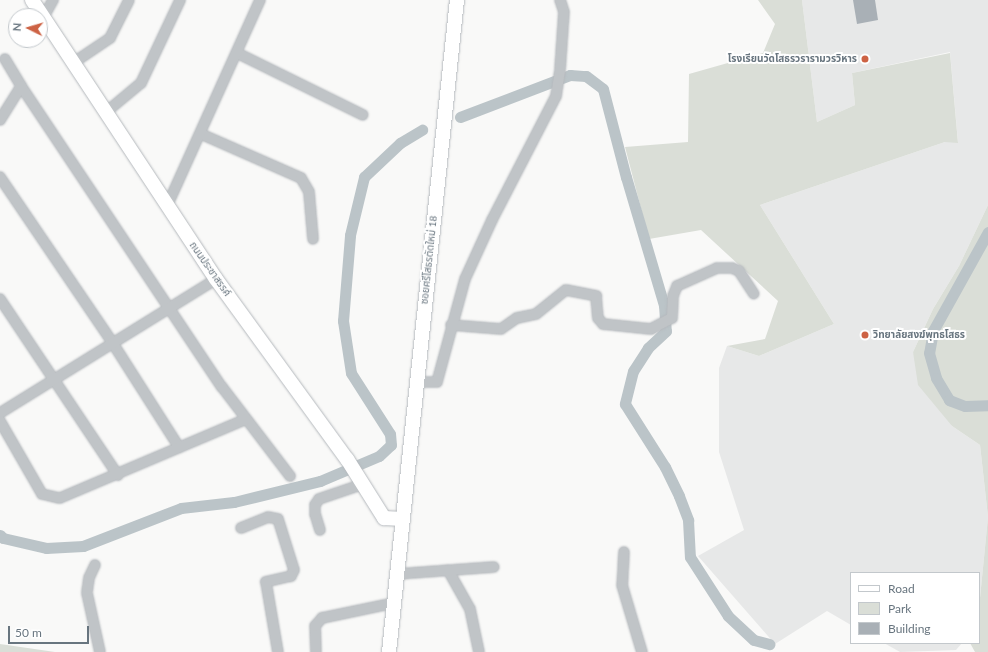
<!DOCTYPE html>
<html>
<head>
<meta charset="utf-8">
<style>
	body { margin:0 }
	#map { position:relative; width:988px; height:652px; overflow:hidden; background:#f9f9f8; font-family:Lato,"Noto Sans Thai",sans-serif }
	div>[style] { position:absolute }
	[style*='--x'] { left:calc(var(--x)*1px); top:calc(var(--y)*1px); width:calc(var(--w)*1px); rotate:calc(var(--a)*1deg) }
	.built>* { inset:0; background:#e7e8e8 }
	.green>* { inset:0; background:#daded7 }
	.canal>* { height:11px; margin:-5.5px; padding:0 5.5px; transform-origin:5.5px; border-radius:5.5px; background:#bbc4c8 }
	.building>* { inset:0; background:#a9b0b6 }
	.roads { filter:drop-shadow(0 0 1px #b5b9bd) drop-shadow(0 0 1px #b5b9bd) }
	.street>* { height:10px; margin:-5px; padding:0 5px; transform-origin:5px; border-radius:5px; background:#c0c4c7 }
	.secondary>* { height:14px; margin:-7px; padding:0 7px; transform-origin:7px; border-radius:7px; background:#fff }
	.dots>* { width:11px; height:11px; translate:-50% -50%; box-sizing:border-box; border:2px solid #fff; border-radius:50% }
	span { translate:-50% -50%; white-space:nowrap; text-align:center; line-height:1.15; -webkit-text-stroke:4px #fff; paint-order:stroke }
	.poi-label { font-size:10px; color:#68757f; font-weight:700 }
	.right { translate:-100% -50%; text-align:right }
	.left { translate:0 -50%; text-align:left }
	.street-label { font-size:10px; color:#68757f }
	.legend { position:absolute; left:850px; top:572px; width:130px; height:72px; box-sizing:border-box; background:#fff; border:1px solid #c3c8cc; margin:0; padding:5px 7px; list-style:none; font-size:12px; color:#68757f }
	.legend li { display:flex; align-items:center; gap:8px; height:20px }
	.legend b { width:20px; border:1px solid #c3c8cc }
	.north { position:absolute; left:8px; top:8px; width:40px; height:40px; box-sizing:border-box; background:#fff; border:1px solid #c3c8cc; border-radius:50%; rotate:275deg; font-size:11px; font-weight:700; line-height:16px; text-align:center; color:#68757f }
	.north::after { content:''; display:block; margin:auto; width:14px; height:18px; background:#cd6244; clip-path:polygon(50% 0,100% 100%,50% 72%,0 100%) }
	.scale { position:absolute; left:8px; top:626px; width:81px; height:18px; box-sizing:border-box; border:2px solid #68757f; border-top:0; padding-left:5px; font-size:12px; line-height:14px; white-space:nowrap; color:#68757f; -webkit-text-stroke:3px #fff; paint-order:stroke }
</style>
</head>
<body>
<div id="map">
	<div class="built">
		<div style="clip-path:polygon(802px 0,988px 0,988px 205px,959px 266px,933px 309px,913px 352px,952px 426px,980px 445px,988px 517px,979px 608px,979px 573px,851px 573px,851px 625px,827px 611px,775px 644px,698px 556px,744px 530px,719px 452px,719px 368px,727px 346px,759px 356px,834px 324px,760px 205px,945px 142px,958px 142px,950px 52px,852px 73px,855px 105px,817px 122px)"></div>
		<div style="clip-path:polygon(884px 643px,962px 643px,956px 650px,900px 652px)"></div>
	</div>
	<div class="green">
		<div style="clip-path:polygon(758px 0,802px 0,817px 122px,855px 105px,852px 73px,950px 53px,958px 143px,945px 142px,760px 205px,834px 324px,759px 356px,727px 346px,765px 339px,778px 301px,701px 230px,649px 239px,625px 147px,688px 142px,689px 74px,763px 53px,775px 24px)"></div>
		<div style="clip-path:polygon(988px 205px,988px 652px,975px 652px,970px 643px,979px 643px,979px 608px,988px 517px,980px 445px,952px 426px,918px 385px,913px 352px,933px 309px,959px 266px)"></div>
		<div style="clip-path:polygon(0 644px,55px 652px,0 652px)"></div>
	</div>
	<div class="canal">
		<div style="--x:460;--y:117;--w:118;--a:-20.9"></div>
		<div style="--x:570;--y:75;--w:16;--a:4"></div>
		<div style="--x:586;--y:76;--w:21;--a:37"></div>
		<div style="--x:603;--y:89;--w:91;--a:75.4"></div>
		<div style="--x:626;--y:177;--w:134;--a:73.5"></div>
		<div style="--x:664;--y:305;--w:26;--a:86"></div>
		<div style="--x:666;--y:331;--w:25;--a:137"></div>
		<div style="--x:648;--y:348;--w:27;--a:123"></div>
		<div style="--x:633;--y:371;--w:34;--a:104"></div>
		<div style="--x:625;--y:404;--w:75;--a:57.6"></div>
		<div style="--x:665;--y:467;--w:32;--a:64"></div>
		<div style="--x:679;--y:496;--w:26;--a:69"></div>
		<div style="--x:688;--y:520;--w:37;--a:87"></div>
		<div style="--x:690;--y:557;--w:70;--a:57.2"></div>
		<div style="--x:728;--y:616;--w:35;--a:43"></div>
		<div style="--x:754;--y:640;--w:16;--a:15"></div>
		<div style="--x:988;--y:232;--w:113;--a:119.1"></div>
		<div style="--x:933;--y:331;--w:22;--a:100"></div>
		<div style="--x:929;--y:353;--w:26;--a:74"></div>
		<div style="--x:936;--y:378;--w:26;--a:59"></div>
		<div style="--x:949;--y:400;--w:17;--a:21"></div>
		<div style="--x:965;--y:406;--w:23;--a:-2"></div>
		<div style="--x:0;--y:535;--w:4;--a:45"></div>
		<div style="--x:3;--y:538;--w:44;--a:13.1"></div>
		<div style="--x:46;--y:548;--w:37;--a:-3"></div>
		<div style="--x:83;--y:546;--w:105;--a:-21.2"></div>
		<div style="--x:181;--y:508;--w:53;--a:-6.5"></div>
		<div style="--x:234;--y:502;--w:89;--a:-13.7"></div>
		<div style="--x:320;--y:481;--w:64;--a:-23"></div>
		<div style="--x:379;--y:456;--w:16;--a:-43"></div>
		<div style="--x:391;--y:445;--w:11;--a:-95"></div>
		<div style="--x:390;--y:434;--w:72;--a:-122.6"></div>
		<div style="--x:351;--y:373;--w:53;--a:-98.7"></div>
		<div style="--x:343;--y:321;--w:86;--a:-85.3"></div>
		<div style="--x:350;--y:235;--w:60;--a:-76.4"></div>
		<div style="--x:364;--y:177;--w:50;--a:-43.4"></div>
		<div style="--x:400;--y:143;--w:26;--a:-31"></div>
	</div>
	<div class="building">
		<div style="clip-path:polygon(853px 0,875px 0,878px 20px,857px 24px)"></div>
	</div>
	<div class="roads">
		<div class="street">
			<div style="--x:43;--y:18;--w:21;--a:-61"></div>
			<div style="--x:237;--y:53;--w:140;--a:26.2"></div>
			<div style="--x:5;--y:59;--w:31;--a:59"></div>
			<div style="--x:21;--y:86;--w:362;--a:56.3"></div>
			<div style="--x:222;--y:387;--w:112;--a:52.6"></div>
			<div style="--x:73;--y:63;--w:45;--a:-34"></div>
			<div style="--x:110;--y:38;--w:42;--a:-63.4"></div>
			<div style="--x:105;--y:113;--w:47;--a:-39.8"></div>
			<div style="--x:141;--y:83;--w:92;--a:-64.8"></div>
			<div style="--x:0;--y:120;--w:40;--a:-58"></div>
			<div style="--x:201;--y:134;--w:109;--a:23.7"></div>
			<div style="--x:301;--y:178;--w:16;--a:60"></div>
			<div style="--x:309;--y:192;--w:47;--a:85.1"></div>
			<div style="--x:0;--y:177;--w:199;--a:55.8"></div>
			<div style="--x:112;--y:342;--w:125;--a:57.5"></div>
			<div style="--x:167;--y:206;--w:226;--a:-65.7"></div>
			<div style="--x:0;--y:299;--w:212;--a:56.2"></div>
			<div style="--x:451;--y:325;--w:50;--a:4.6"></div>
			<div style="--x:501;--y:329;--w:19;--a:-35"></div>
			<div style="--x:517;--y:318;--w:19;--a:-12"></div>
			<div style="--x:536;--y:314;--w:38;--a:-39"></div>
			<div style="--x:566;--y:290;--w:31;--a:11"></div>
			<div style="--x:596;--y:296;--w:22;--a:85"></div>
			<div style="--x:598;--y:318;--w:8;--a:50"></div>
			<div style="--x:603;--y:324;--w:48;--a:5.9"></div>
			<div style="--x:651;--y:329;--w:24;--a:-28"></div>
			<div style="--x:672;--y:318;--w:22;--a:-87"></div>
			<div style="--x:673;--y:296;--w:11;--a:-68"></div>
			<div style="--x:677;--y:286;--w:44;--a:-24.2"></div>
			<div style="--x:717;--y:268;--w:15;--a:0"></div>
			<div style="--x:732;--y:268;--w:8;--a:23"></div>
			<div style="--x:739;--y:271;--w:27;--a:57"></div>
			<div style="--x:416;--y:382;--w:21;--a:0"></div>
			<div style="--x:437;--y:382;--w:107;--a:-74.8"></div>
			<div style="--x:465;--y:279;--w:65;--a:-65.4"></div>
			<div style="--x:492;--y:220;--w:140;--a:-62.7"></div>
			<div style="--x:556;--y:96;--w:26;--a:-81"></div>
			<div style="--x:560;--y:70;--w:58;--a:-86.1"></div>
			<div style="--x:564;--y:12;--w:13;--a:-108"></div>
			<div style="--x:0;--y:413;--w:254;--a:-31.8"></div>
			<div style="--x:0;--y:421;--w:84;--a:60.1"></div>
			<div style="--x:42;--y:494;--w:18;--a:13"></div>
			<div style="--x:60;--y:498;--w:202;--a:-23"></div>
			<div style="--x:241;--y:528;--w:29;--a:-22"></div>
			<div style="--x:268;--y:517;--w:10;--a:11"></div>
			<div style="--x:278;--y:519;--w:53;--a:72.6"></div>
			<div style="--x:294;--y:570;--w:7;--a:117"></div>
			<div style="--x:291;--y:576;--w:26;--a:167"></div>
			<div style="--x:266;--y:582;--w:71;--a:80.3"></div>
			<div style="--x:320;--y:530;--w:17;--a:-107"></div>
			<div style="--x:315;--y:514;--w:9;--a:-90"></div>
			<div style="--x:315;--y:505;--w:7;--a:-56"></div>
			<div style="--x:319;--y:499;--w:46;--a:-18.8"></div>
			<div style="--x:624;--y:552;--w:33;--a:93"></div>
			<div style="--x:622;--y:585;--w:70;--a:73.4"></div>
			<div style="--x:95;--y:565;--w:14;--a:115"></div>
			<div style="--x:89;--y:578;--w:15;--a:98"></div>
			<div style="--x:87;--y:593;--w:60;--a:77.6"></div>
			<div style="--x:448;--y:570;--w:45;--a:60.6"></div>
			<div style="--x:470;--y:609;--w:44;--a:78.2"></div>
			<div style="--x:397;--y:574;--w:97;--a:-4.1"></div>
			<div style="--x:316;--y:652;--w:26;--a:-92"></div>
			<div style="--x:315;--y:626;--w:11;--a:-49"></div>
			<div style="--x:322;--y:618;--w:74;--a:-11.8"></div>
		</div>
		<div class="secondary">
			<div style="--x:32;--y:0;--w:334;--a:56.6"></div>
			<div style="--x:216;--y:279;--w:223;--a:54"></div>
			<div style="--x:347;--y:459;--w:70;--a:57.9"></div>
			<div style="--x:384;--y:518;--w:19;--a:3"></div>
			<div style="--x:389;--y:652;--w:656;--a:-84.05"></div>
		</div>
	</div>
	<div class="dots">
		<div style="left:865px;top:59px;background:#cd6244"></div>
		<div style="left:865px;top:335px;background:#cd6244"></div>
	</div>
	<div class="poi-label">
		<span class="right" style="left:857px;top:59px">โรงเรียนวัดโสธรวรารามวรวิหาร</span>
		<span class="left" style="left:873px;top:335px">วิทยาลัยสงฆ์พุทธโสธร</span>
	</div>
	<div class="street-label">
		<span style="left:429px;top:260px;rotate:-84deg">ซอยศรีโสธรตัดใหม่ 18</span>
		<span style="left:210px;top:269px;rotate:55deg">ถนนประชาสรรค์</span>
	</div>
	<ul class="legend">
	<li><b style="height:5px;background:#fff"></b>Road</li>
	<li><b style="height:11px;background:#daded7"></b>Park</li>
	<li><b style="height:11px;background:#a9b0b6"></b>Building</li>
	</ul>
	<div class="north">N</div>
	<div class="scale">50 m</div>
</div>
</body>
</html>
